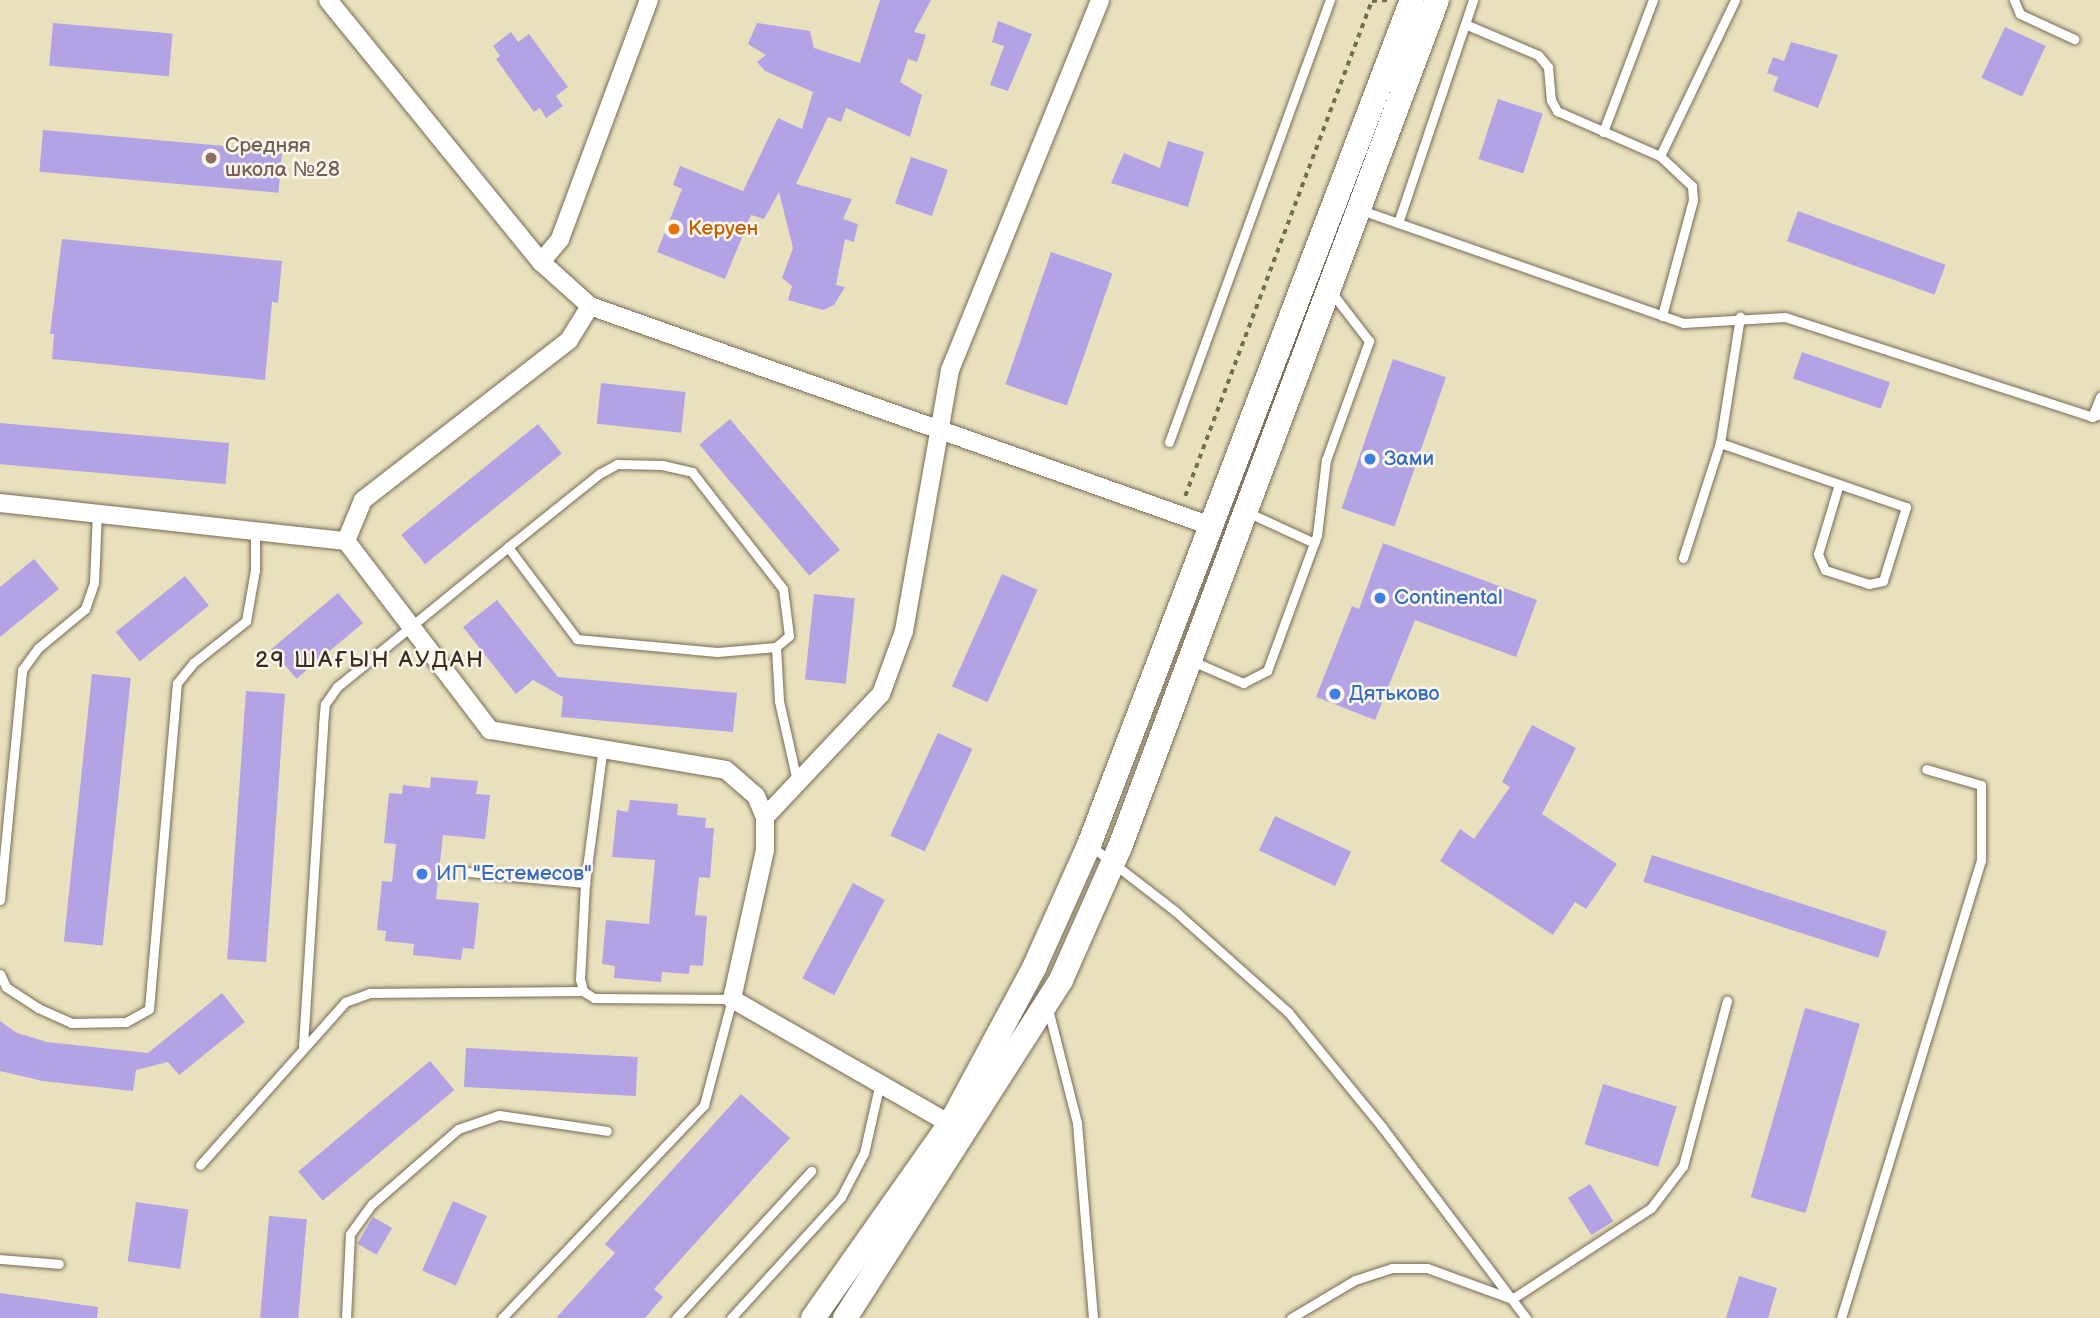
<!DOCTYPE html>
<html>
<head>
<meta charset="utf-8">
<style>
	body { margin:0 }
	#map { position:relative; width:2100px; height:1318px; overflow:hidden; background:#e9e1be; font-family:"Balsamiq Sans",sans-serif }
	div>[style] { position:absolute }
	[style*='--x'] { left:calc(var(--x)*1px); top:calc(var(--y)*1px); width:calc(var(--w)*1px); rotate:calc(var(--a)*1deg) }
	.building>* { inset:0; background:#b3a3e5; transform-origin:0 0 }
	.path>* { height:3.5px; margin-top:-1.75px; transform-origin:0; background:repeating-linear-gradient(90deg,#786a56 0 5px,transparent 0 10px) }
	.roads { filter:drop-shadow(0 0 2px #786a56) drop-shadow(0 0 2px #786a56) }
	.service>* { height:9px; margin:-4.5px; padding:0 4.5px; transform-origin:4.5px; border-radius:4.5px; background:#fff }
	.minor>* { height:18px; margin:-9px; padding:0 9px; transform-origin:9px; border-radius:9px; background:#fff }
	.secondary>* { height:24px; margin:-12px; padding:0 12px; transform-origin:12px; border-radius:12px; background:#fff }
	.dots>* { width:19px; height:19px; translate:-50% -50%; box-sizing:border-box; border:4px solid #fbf7ec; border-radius:50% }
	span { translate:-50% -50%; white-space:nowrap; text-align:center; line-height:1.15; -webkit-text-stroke:5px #fbf7ec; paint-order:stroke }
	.education-label { font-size:21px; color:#785e54 }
	.left { translate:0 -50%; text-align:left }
	.food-label { font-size:21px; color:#c56008 }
	.shop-label { font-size:21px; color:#366cbe }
	.neighbourhood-label { font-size:23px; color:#3b2a1e; letter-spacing:2px }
</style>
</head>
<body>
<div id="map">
	<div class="building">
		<div style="clip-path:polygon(880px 0,931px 0,914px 32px,926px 35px,917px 62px,908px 59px,900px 82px,922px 95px,910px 137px,846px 108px,841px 122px,828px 117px,796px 184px,852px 199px,843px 219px,858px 224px,854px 242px,845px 239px,836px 285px,845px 287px,834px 305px,823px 310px,788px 300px,792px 286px,782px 278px,793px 248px,779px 192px,764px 219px,751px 215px,725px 279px,657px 252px,682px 189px,673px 185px,680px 166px,743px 191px,778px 118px,802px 129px,813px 92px,765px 71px,757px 62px,766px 55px,748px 44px,757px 23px,810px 31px,814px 48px,860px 63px)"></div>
		<div style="clip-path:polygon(998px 21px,1032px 34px,1008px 91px,990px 85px,1004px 46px,992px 42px)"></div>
		<div style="left:53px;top:23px;width:120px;height:43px;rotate:5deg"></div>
		<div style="left:2005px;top:27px;width:45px;height:56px;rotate:25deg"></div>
		<div style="clip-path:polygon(511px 32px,518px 42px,529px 34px,568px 87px,556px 96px,563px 106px,546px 118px,540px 108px,534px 112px,496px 59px,500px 56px,493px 46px)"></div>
		<div style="clip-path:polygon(1791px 42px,1838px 55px,1818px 108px,1773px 91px,1778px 77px,1767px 73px,1773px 57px,1784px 61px)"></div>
		<div style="left:1498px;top:99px;width:47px;height:63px;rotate:18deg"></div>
		<div style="left:43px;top:130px;width:240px;height:42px;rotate:5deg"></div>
		<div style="clip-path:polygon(1168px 141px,1204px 152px,1188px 207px,1111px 183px,1124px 153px,1160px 168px)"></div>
		<div style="left:911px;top:157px;width:39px;height:49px;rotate:19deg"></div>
		<div style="left:1798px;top:211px;width:157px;height:32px;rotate:20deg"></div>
		<div style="clip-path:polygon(62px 239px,282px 261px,278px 303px,272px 302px,265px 380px,52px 359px,54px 334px,50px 334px)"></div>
		<div style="left:1051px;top:252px;width:65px;height:140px;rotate:19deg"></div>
		<div style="left:1802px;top:352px;width:93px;height:28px;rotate:19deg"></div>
		<div style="left:1393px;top:359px;width:56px;height:158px;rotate:19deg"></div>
		<div style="left:601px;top:383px;width:85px;height:41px;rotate:6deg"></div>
		<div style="left:730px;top:419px;width:171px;height:40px;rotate:50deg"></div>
		<div style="left:0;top:423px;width:230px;height:41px;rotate:5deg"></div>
		<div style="left:538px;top:424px;width:38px;height:176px;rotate:51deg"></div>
		<div style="clip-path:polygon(1383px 543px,1537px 600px,1516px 657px,1415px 620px,1375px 720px,1316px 697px,1352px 606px,1359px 609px)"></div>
		<div style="clip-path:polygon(34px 559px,59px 589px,0 637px,0 587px)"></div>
		<div style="left:1002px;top:574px;width:39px;height:123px;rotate:24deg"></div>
		<div style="left:185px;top:576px;width:38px;height:89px;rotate:51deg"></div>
		<div style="left:338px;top:593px;width:39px;height:87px;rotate:50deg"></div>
		<div style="left:814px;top:594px;width:41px;height:86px;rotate:6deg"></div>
		<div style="clip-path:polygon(497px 600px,558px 677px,737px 693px,733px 732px,561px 717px,563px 697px,533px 680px,516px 694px,463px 627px)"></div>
		<div style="left:92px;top:674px;width:39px;height:269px;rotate:6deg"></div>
		<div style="left:246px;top:691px;width:39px;height:269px;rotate:4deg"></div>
		<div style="clip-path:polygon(1532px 725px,1576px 748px,1542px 814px,1617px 864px,1586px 909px,1575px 902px,1553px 935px,1440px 861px,1460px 829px,1474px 839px,1510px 787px,1502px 782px)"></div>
		<div style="left:938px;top:733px;width:38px;height:113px;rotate:25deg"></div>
		<div style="clip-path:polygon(431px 777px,478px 781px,476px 794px,490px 795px,485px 839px,443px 835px,436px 899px,479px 903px,474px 949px,463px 948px,461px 960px,413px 955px,414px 944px,385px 941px,386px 931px,377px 930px,382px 881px,392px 882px,396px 844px,384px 843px,389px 793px,402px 794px,403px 785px,430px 788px)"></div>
		<div style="clip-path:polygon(630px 800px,678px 804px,677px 815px,706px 818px,705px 828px,714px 828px,710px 878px,699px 877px,695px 915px,707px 916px,703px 966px,690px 965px,689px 974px,662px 972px,661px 982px,614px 978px,615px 966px,602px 964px,606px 920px,649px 924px,655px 860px,612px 857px,617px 810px,628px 812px)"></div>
		<div style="left:1275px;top:816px;width:84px;height:38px;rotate:25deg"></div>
		<div style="left:1652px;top:855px;width:247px;height:28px;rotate:18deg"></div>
		<div style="left:853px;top:883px;width:36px;height:108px;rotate:28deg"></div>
		<div style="clip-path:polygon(222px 993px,245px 1022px,179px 1075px,168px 1062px,136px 1070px,133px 1091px,43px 1081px,0 1071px,0 1021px,17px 1033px,47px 1042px,148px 1053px)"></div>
		<div style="left:1805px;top:1008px;width:57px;height:197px;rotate:16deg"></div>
		<div style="left:466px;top:1048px;width:172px;height:39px;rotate:3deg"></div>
		<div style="left:430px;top:1061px;width:38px;height:172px;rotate:50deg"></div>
		<div style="left:1603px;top:1084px;width:77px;height:63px;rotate:17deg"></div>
		<div style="clip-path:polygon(741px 1094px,790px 1138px,654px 1289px,663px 1297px,645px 1318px,556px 1318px,615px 1253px,605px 1244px)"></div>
		<div style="left:1590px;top:1184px;width:44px;height:26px;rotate:58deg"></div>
		<div style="left:453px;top:1201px;width:37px;height:76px;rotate:24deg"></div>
		<div style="left:136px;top:1202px;width:53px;height:60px;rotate:8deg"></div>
		<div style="left:269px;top:1216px;width:38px;height:102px;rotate:5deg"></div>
		<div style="left:373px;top:1217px;width:22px;height:31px;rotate:30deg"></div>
		<div style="clip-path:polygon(1739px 1276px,1777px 1288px,1768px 1318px,1726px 1318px)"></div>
		<div style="clip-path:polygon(0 1293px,98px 1307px,97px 1318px,0 1318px)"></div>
	</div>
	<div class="path">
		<div style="--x:1372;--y:1;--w:15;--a:-4"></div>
		<div style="--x:1185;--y:496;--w:530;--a:-69.34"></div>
	</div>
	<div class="roads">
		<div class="service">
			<div style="--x:2014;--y:0;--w:15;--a:67"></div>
			<div style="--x:2020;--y:14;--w:60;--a:24.8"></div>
			<div style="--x:1465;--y:24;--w:79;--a:23"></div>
			<div style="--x:1538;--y:55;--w:16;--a:50"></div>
			<div style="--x:1548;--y:67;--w:33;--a:85"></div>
			<div style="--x:1551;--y:100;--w:13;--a:61"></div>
			<div style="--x:1557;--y:111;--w:112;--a:23.6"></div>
			<div style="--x:1660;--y:156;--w:44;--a:43.2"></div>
			<div style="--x:1692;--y:186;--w:14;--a:86"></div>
			<div style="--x:1693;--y:200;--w:120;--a:105"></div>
			<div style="--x:1603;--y:132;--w:141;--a:-69.3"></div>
			<div style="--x:1660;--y:156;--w:173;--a:-64.3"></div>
			<div style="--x:1361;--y:210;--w:341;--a:19.3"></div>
			<div style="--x:1683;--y:323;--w:102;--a:-3.4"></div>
			<div style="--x:1785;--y:317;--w:323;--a:18"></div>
			<div style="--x:2092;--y:417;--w:9;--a:-21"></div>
			<div style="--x:1398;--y:223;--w:235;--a:-71.4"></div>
			<div style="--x:2092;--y:417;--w:22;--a:-68"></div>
			<div style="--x:1169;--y:442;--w:470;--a:-70"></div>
			<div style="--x:1720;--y:443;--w:197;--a:19"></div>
			<div style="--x:1906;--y:507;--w:77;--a:107.3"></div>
			<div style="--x:1883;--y:581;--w:14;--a:168"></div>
			<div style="--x:1869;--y:584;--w:46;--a:-162.3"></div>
			<div style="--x:1825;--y:570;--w:17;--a:-114"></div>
			<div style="--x:1818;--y:554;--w:73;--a:-73.3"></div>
			<div style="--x:1247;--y:512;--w:74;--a:24.8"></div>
			<div style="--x:1683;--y:558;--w:121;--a:-72.2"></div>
			<div style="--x:1720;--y:443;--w:128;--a:-81"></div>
			<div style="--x:776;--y:647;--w:54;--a:86.8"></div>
			<div style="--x:779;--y:701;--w:82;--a:77.3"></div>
			<div style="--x:1192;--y:661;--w:56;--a:23.3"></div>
			<div style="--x:1243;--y:683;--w:27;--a:-27"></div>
			<div style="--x:1267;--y:671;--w:145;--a:-69.8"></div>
			<div style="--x:1317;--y:535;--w:76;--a:-83.2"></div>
			<div style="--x:1326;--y:460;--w:127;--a:-70.1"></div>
			<div style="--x:1369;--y:341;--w:61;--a:-127.6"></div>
			<div style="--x:1091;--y:846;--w:106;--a:37.7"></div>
			<div style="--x:1175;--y:911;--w:152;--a:41.8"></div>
			<div style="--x:1288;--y:1012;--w:149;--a:50.7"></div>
			<div style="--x:1382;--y:1127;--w:239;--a:53"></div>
			<div style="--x:469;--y:872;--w:117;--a:5.4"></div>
			<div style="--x:585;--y:883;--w:137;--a:-82.5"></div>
			<div style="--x:0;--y:900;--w:231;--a:-84.5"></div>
			<div style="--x:22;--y:670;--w:27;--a:-54"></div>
			<div style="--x:38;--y:648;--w:61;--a:-39.7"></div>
			<div style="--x:85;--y:609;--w:28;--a:-71"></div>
			<div style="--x:94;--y:583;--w:71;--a:-87.6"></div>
			<div style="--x:0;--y:974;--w:14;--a:65"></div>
			<div style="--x:6;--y:987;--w:38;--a:33"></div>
			<div style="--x:38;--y:1008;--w:36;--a:24"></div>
			<div style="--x:71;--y:1023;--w:55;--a:-1"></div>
			<div style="--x:126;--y:1022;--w:26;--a:-29"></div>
			<div style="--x:149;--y:1009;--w:327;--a:-85.1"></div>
			<div style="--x:177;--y:683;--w:26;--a:-51"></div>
			<div style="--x:193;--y:663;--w:68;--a:-38.4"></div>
			<div style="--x:246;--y:621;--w:52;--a:-80"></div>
			<div style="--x:255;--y:570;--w:42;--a:-90"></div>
			<div style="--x:1048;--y:1009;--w:118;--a:75.7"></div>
			<div style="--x:1077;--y:1123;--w:196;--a:85.3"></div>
			<div style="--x:303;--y:1046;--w:322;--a:-86.4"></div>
			<div style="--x:323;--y:725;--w:21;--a:-85"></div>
			<div style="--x:325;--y:704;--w:21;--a:-55"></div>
			<div style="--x:337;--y:687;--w:221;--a:-39.3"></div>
			<div style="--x:508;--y:547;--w:117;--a:-38.7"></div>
			<div style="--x:599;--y:474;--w:21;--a:-29"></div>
			<div style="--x:617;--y:464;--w:45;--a:1.3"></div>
			<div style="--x:662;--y:465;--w:31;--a:13"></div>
			<div style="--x:692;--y:472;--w:148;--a:52.1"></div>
			<div style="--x:783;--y:589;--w:47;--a:82.7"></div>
			<div style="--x:789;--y:636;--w:17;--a:140"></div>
			<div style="--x:776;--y:647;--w:59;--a:175.2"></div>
			<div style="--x:717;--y:652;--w:141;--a:-174.7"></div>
			<div style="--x:577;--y:639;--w:115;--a:-126.9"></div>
			<div style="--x:200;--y:1165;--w:218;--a:-48.3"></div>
			<div style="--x:345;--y:1002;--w:27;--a:-20"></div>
			<div style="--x:370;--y:993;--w:213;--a:-0.5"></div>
			<div style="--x:0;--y:1259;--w:59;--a:4.8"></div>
			<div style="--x:346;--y:1318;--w:84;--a:-87.3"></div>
			<div style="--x:350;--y:1234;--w:37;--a:-54"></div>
			<div style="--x:372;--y:1204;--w:114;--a:-41.1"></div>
			<div style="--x:458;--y:1129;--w:43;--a:-18.9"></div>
			<div style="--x:499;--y:1115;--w:109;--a:8.4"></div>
			<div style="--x:502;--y:1318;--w:294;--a:-46.5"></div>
			<div style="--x:704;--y:1105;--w:110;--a:-75.2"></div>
			<div style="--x:732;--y:999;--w:138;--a:-179.6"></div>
			<div style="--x:594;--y:998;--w:13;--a:-148"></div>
			<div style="--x:583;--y:991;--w:12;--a:-104"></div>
			<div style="--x:580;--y:979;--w:96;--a:-87"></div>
			<div style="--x:676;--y:1318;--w:200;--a:-47.4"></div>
			<div style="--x:731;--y:1318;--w:164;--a:-47.7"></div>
			<div style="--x:841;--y:1197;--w:50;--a:-62.4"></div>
			<div style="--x:864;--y:1153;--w:68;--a:-77.2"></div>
			<div style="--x:1291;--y:1318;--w:74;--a:-30.7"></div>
			<div style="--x:1355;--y:1280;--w:39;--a:-18"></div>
			<div style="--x:1392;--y:1268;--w:35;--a:0"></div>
			<div style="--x:1427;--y:1268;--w:90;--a:20"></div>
			<div style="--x:1512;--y:1299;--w:166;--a:-33.2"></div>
			<div style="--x:1651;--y:1208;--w:53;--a:-52.7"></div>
			<div style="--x:1683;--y:1166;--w:171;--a:-75.1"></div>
			<div style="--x:1841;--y:1318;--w:479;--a:-73"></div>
			<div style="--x:1981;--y:860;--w:75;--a:-90"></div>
			<div style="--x:1981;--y:785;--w:57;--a:-163.8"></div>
		</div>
		<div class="minor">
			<div style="--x:328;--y:0;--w:338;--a:50.9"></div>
			<div style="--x:541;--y:262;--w:66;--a:41.9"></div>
			<div style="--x:590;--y:306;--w:656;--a:19.51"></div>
			<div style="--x:541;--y:262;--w:30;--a:-50"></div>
			<div style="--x:560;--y:239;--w:255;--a:-69.6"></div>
			<div style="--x:0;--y:503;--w:348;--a:6.3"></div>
			<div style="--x:346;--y:541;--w:238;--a:52.7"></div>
			<div style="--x:490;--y:730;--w:239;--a:9.6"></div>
			<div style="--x:726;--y:770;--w:40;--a:41"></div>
			<div style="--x:756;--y:796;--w:23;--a:67"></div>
			<div style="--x:765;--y:817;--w:33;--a:90"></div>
			<div style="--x:765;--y:850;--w:153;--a:102.5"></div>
			<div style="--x:732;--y:999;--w:251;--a:29.8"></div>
			<div style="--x:346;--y:541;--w:44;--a:-67.5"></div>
			<div style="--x:363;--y:500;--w:261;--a:-37.8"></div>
			<div style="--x:569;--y:340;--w:40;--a:-58"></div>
			<div style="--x:765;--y:817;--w:169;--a:-46.7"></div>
			<div style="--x:881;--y:694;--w:67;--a:-69.9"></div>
			<div style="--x:904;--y:631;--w:265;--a:-80"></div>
			<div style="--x:950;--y:370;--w:399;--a:-67.9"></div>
		</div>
		<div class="secondary">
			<div style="--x:813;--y:1318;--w:237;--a:-54.8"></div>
			<div style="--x:950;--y:1124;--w:177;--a:-61.7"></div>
			<div style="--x:1034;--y:968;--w:135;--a:-65.9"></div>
			<div style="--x:1089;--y:845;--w:905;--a:-69.08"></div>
			<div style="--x:845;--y:1318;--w:401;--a:-57.4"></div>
			<div style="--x:1061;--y:980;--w:145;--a:-66.1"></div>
			<div style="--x:1120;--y:847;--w:904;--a:-69.48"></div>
		</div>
	</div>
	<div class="dots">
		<div style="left:211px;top:158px;background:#8d6e63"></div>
		<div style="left:674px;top:229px;background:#e8710a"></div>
		<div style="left:1370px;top:459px;background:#3f7fe0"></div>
		<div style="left:1380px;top:598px;background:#3f7fe0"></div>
		<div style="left:1335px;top:694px;background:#3f7fe0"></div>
		<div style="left:422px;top:874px;background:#3f7fe0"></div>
	</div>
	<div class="education-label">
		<span class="left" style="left:225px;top:158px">Средняя<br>школа №28</span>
	</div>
	<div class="food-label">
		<span class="left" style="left:688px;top:229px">Керуен</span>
	</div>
	<div class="shop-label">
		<span class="left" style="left:1384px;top:459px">Зами</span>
		<span class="left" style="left:1394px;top:598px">Continental</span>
		<span class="left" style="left:1349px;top:694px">Дятьково</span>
		<span class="left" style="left:436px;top:874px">ИП "Естемесов"</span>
	</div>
	<div class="neighbourhood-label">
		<span style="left:370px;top:660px">29 ШАҒЫН АУДАН</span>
	</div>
</div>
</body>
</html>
